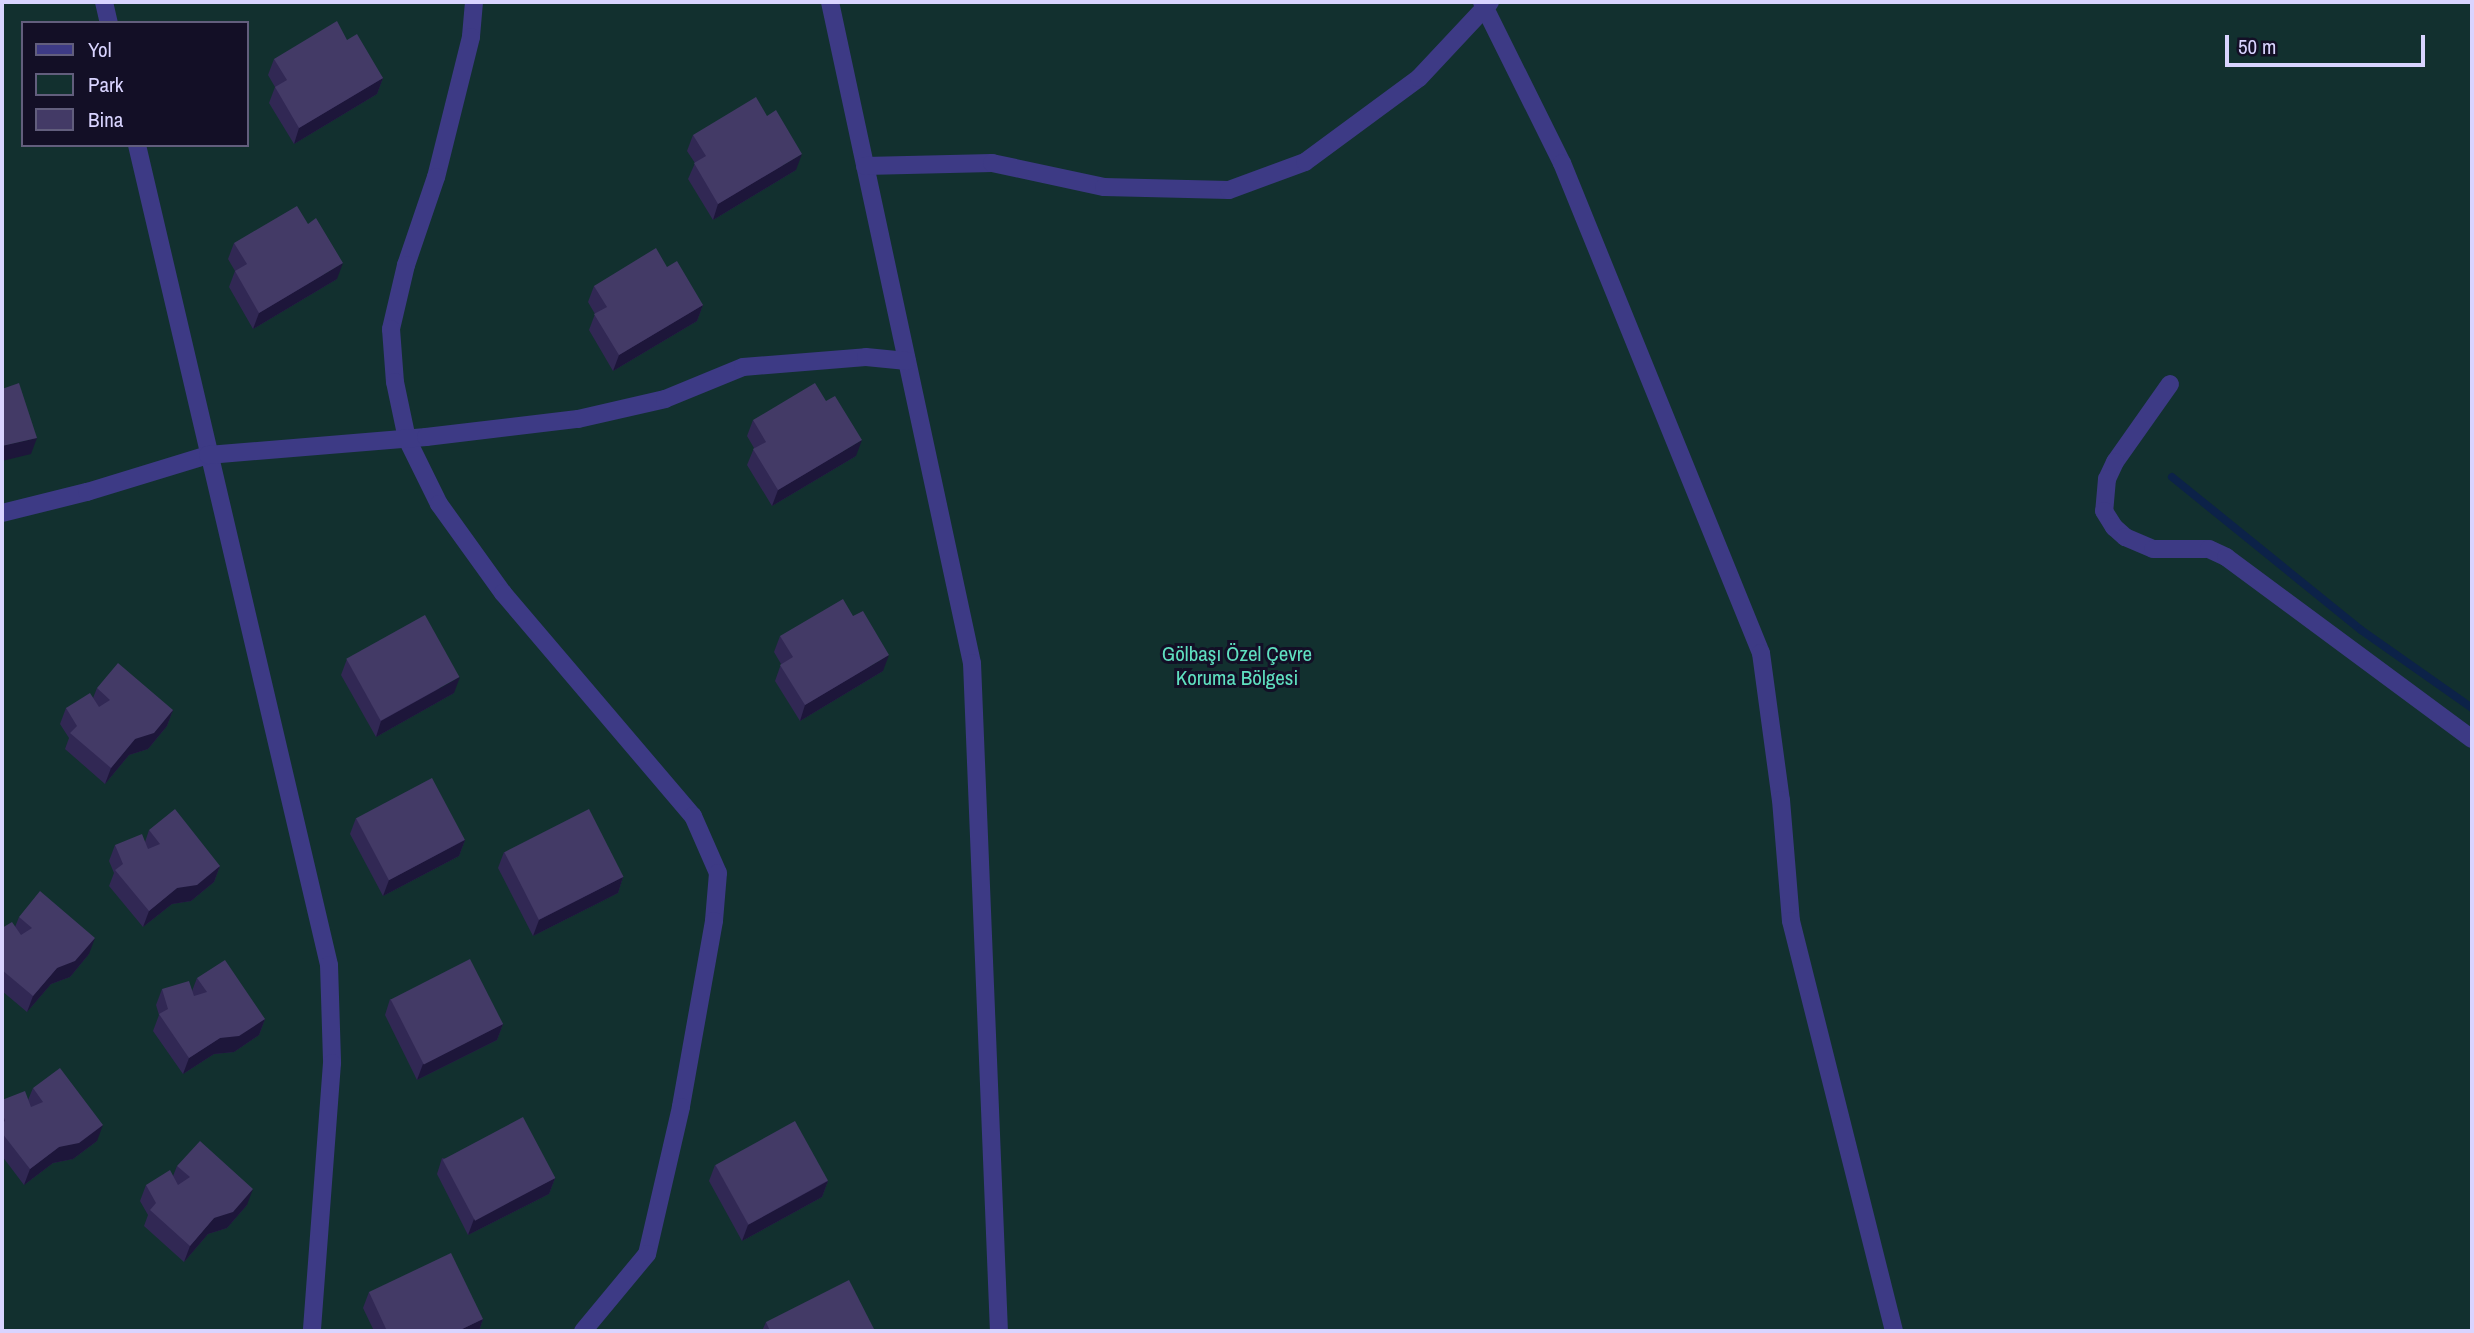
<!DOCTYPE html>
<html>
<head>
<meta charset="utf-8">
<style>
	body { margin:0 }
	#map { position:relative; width:2474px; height:1333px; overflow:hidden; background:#130f26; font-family:"Archivo Narrow",sans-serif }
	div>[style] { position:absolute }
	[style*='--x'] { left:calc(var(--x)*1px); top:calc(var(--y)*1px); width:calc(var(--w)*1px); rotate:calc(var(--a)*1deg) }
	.green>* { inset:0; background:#12302f }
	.stream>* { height:8px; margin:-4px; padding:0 4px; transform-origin:4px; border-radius:4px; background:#0c2248 }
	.street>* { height:18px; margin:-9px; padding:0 9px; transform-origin:9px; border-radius:9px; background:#3d3a85 }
	.wall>* { inset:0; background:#312854 }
	.shaded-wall>* { inset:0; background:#1d163a }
	.building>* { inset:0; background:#433a66; transform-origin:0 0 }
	span { translate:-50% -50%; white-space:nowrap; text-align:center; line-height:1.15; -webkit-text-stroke:6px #130f26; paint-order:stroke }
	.park-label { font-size:21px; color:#5fe0c0 }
	.frame { position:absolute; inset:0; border:4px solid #d9d4ff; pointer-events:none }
	.legend { position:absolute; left:21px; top:21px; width:228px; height:126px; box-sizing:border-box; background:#130f26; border:2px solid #625e7d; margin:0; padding:9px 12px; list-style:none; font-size:21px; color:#d9d4ff }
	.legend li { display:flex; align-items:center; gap:14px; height:35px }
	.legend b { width:35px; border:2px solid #625e7d }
	.scale { position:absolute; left:2225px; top:35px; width:200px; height:32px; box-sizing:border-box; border:4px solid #d9d4ff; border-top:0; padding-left:9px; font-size:21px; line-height:24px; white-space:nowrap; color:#d9d4ff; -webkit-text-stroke:5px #130f26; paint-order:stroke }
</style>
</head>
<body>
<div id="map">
	<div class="green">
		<div style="clip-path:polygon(evenodd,2px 2px,2472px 2px,2472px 1331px,2px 1331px,2px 2px,23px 23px,247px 23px,247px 145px,23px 145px,23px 23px)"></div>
	</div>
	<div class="stream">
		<div style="--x:2172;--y:477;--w:243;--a:39"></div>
		<div style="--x:2361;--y:630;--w:136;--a:35.1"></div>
	</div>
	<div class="street">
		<div style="--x:104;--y:2;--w:22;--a:77"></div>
		<div style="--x:474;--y:2;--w:35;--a:95"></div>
		<div style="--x:471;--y:37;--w:144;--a:104"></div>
		<div style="--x:436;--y:177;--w:93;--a:108.8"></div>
		<div style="--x:406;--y:265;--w:66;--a:103.2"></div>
		<div style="--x:391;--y:329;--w:53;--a:85.7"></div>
		<div style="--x:395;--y:382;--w:58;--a:78.1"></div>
		<div style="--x:407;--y:439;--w:72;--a:63.8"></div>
		<div style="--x:439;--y:504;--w:110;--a:54.3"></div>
		<div style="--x:503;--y:593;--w:293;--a:49.6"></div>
		<div style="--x:693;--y:816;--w:62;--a:66.3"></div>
		<div style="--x:718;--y:873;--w:48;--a:94.8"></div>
		<div style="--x:714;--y:921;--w:189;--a:100.1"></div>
		<div style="--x:681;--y:1107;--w:151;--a:103"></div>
		<div style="--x:647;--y:1254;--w:100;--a:129.7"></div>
		<div style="--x:830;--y:2;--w:676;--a:77.88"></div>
		<div style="--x:972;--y:663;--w:669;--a:87.69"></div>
		<div style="--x:1482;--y:2;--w:180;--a:63.6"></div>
		<div style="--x:1562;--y:163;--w:529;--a:67.9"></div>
		<div style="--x:1761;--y:653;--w:148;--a:82.3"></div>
		<div style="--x:1781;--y:800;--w:121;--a:85.3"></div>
		<div style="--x:1791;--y:921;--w:423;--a:75.9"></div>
		<div style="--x:137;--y:145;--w:842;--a:76.82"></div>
		<div style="--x:329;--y:965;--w:98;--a:88.2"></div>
		<div style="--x:332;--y:1063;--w:269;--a:94.3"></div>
		<div style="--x:865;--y:166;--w:127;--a:-1.4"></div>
		<div style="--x:992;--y:163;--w:115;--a:12.1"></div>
		<div style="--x:1104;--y:187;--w:125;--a:1.4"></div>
		<div style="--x:1229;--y:190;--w:81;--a:-20.2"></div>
		<div style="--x:1305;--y:162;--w:142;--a:-36.4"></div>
		<div style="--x:1419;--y:78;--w:104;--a:-46.9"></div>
		<div style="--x:2170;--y:384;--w:95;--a:125.2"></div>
		<div style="--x:2115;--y:462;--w:19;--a:115"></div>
		<div style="--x:2107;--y:479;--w:32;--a:95"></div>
		<div style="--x:2104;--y:511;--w:19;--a:58"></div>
		<div style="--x:2114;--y:527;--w:15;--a:42"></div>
		<div style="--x:2125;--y:537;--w:30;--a:23"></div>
		<div style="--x:2153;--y:549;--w:56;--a:0"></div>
		<div style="--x:2209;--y:549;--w:19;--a:25"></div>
		<div style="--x:2226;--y:557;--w:306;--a:36.5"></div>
		<div style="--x:2;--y:513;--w:88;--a:-13.9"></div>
		<div style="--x:87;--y:492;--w:127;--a:-17"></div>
		<div style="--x:208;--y:455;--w:219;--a:-4.7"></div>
		<div style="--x:426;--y:437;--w:153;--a:-6.8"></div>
		<div style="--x:578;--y:419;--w:89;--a:-12.9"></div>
		<div style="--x:665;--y:399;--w:84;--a:-22.3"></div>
		<div style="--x:743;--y:367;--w:123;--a:-4.6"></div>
		<div style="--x:866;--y:357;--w:41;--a:5.6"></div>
	</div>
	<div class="wall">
		<div style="clip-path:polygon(347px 40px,383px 78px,377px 94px,294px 144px,269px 103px,275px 87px,268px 75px,274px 59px)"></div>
		<div style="clip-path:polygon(693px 135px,796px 170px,713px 220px,688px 179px,695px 163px,687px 151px)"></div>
		<div style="clip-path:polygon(234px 243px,337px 279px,253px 329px,229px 287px,235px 271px,228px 259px)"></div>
		<div style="clip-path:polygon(667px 267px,703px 305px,697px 321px,613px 371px,589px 330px,595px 314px,588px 302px,594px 286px)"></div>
		<div style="clip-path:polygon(753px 420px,856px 456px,772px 506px,747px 465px,754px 448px,747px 436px)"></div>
		<div style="clip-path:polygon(780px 636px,883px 671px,800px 721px,775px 681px,781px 664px,774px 652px)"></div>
		<div style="clip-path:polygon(347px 659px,454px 693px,376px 737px,341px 675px)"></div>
		<div style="clip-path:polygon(97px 688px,173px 710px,167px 726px,148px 749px,129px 755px,105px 784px,65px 749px,69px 738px,60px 724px,66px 708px,93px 698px)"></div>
		<div style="clip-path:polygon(356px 818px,465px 840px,459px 856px,383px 896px,350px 834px)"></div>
		<div style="clip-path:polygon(149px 830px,220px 866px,214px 882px,191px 901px,172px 904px,143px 927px,109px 886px,114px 873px,109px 861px,115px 845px,145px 842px)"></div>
		<div style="clip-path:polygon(504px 852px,623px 877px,618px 893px,533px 936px,498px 868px)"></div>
		<div style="clip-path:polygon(19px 917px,89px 954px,70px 977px,51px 984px,27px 1012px,2px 991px,2px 928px,15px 927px)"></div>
		<div style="clip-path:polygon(197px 978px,265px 1019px,259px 1035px,234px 1052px,214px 1054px,183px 1074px,153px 1031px,159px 1015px,156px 1005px,162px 989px,192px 991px)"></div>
		<div style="clip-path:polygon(390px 999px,503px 1024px,497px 1040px,417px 1080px,385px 1015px)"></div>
		<div style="clip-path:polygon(33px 1088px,97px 1141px,73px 1159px,53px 1163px,24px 1185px,2px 1156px,2px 1100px,28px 1100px)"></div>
		<div style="clip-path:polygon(442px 1158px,555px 1178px,549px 1194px,468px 1235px,437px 1174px)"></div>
		<div style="clip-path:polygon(715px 1165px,828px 1181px,822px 1197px,742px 1241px,709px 1181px)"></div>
		<div style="clip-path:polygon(177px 1166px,247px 1205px,227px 1228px,208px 1234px,184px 1262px,144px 1226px,148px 1215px,140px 1201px,146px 1185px,173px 1176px)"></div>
		<div style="clip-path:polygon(369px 1292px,483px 1319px,479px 1331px,374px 1331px,363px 1308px)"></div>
		<div style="clip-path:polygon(766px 1322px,875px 1331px,762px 1331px)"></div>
	</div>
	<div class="shaded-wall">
		<div style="clip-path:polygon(383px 78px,377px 94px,294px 144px,299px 128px)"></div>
		<div style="clip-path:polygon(802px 154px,796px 170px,713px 220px,718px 204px)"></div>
		<div style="clip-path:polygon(343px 263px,337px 279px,253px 329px,259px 313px)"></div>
		<div style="clip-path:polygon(703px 305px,697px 321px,613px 371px,619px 355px)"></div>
		<div style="clip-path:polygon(37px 438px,31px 454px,2px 461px,2px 446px)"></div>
		<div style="clip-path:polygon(862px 440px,856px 456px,772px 506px,778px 490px)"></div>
		<div style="clip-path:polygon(889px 655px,883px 671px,800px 721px,805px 705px)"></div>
		<div style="clip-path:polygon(460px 677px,454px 693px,376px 737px,381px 721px)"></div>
		<div style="clip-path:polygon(173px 710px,167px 726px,148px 749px,129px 755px,105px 784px,111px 768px,135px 739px)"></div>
		<div style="clip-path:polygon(465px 840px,459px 856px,383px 896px,389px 880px)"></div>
		<div style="clip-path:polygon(220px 866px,214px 882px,191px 901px,172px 904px,143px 927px,149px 911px,177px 888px)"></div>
		<div style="clip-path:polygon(623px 877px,618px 893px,533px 936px,539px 920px)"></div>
		<div style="clip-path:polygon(95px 938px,89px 954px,70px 977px,51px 984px,27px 1012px,33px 996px,57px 968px)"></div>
		<div style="clip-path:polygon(265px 1019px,259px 1035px,234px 1052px,214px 1054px,183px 1074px,189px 1058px,220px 1038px)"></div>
		<div style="clip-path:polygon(503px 1024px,497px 1040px,417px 1080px,423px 1064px)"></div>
		<div style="clip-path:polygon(103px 1125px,97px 1141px,73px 1159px,53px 1163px,24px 1185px,30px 1169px,59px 1147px)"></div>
		<div style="clip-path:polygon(555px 1178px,549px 1194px,468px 1235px,474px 1219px)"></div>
		<div style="clip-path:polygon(828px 1181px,822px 1197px,742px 1241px,748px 1225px)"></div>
		<div style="clip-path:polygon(253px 1189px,247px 1205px,227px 1228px,208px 1234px,184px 1262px,190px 1246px,214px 1218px)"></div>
		<div style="clip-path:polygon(483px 1319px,479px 1331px,458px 1331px)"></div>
	</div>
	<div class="building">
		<div style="clip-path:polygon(337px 21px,347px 40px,357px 34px,383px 78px,299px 128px,275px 87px,287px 80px,274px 59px)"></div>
		<div style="clip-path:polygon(756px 97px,767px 116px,776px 110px,802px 154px,718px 204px,694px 163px,706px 156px,693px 135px)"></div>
		<div style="clip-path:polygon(297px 206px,308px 224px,316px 218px,343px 263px,259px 313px,235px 271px,247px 264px,234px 243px)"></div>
		<div style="clip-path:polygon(656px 248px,667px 267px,677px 261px,703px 305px,619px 355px,594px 314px,607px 307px,594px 286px)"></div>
		<div style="clip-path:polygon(19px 383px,37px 438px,2px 446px,2px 389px)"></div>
		<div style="clip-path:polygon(815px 383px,826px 401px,835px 396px,862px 440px,778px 490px,753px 449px,766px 442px,753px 420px)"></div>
		<div style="clip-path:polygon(843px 599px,853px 616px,863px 611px,889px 655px,805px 705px,780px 665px,793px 657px,780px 636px)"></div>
		<div style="left:425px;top:615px;width:71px;height:90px;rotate:61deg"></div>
		<div style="clip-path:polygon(118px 663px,173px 710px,154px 733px,135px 739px,111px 768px,70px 733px,77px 726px,66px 708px,90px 693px,99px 707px,110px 700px,97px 688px)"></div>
		<div style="left:432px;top:778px;width:70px;height:86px;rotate:62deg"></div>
		<div style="clip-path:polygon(175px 809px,220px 866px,197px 885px,177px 888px,149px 911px,115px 870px,123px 864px,115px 845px,142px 834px,148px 849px,160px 844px,149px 830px)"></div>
		<div style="left:589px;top:809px;width:76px;height:95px;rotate:63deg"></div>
		<div style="clip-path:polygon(40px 891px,95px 938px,75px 961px,57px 968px,33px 996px,2px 970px,2px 928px,12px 922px,21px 935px,32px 928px,19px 917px)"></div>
		<div style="left:470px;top:959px;width:73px;height:89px;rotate:63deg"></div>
		<div style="clip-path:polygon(225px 960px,265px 1019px,239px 1036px,220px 1038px,189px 1058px,159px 1014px,168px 1009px,162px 989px,189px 981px,194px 996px,207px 992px,197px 978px)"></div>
		<div style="clip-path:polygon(60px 1068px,103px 1125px,79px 1143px,59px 1147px,30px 1169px,2px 1133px,2px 1123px,5px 1121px,2px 1111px,2px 1100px,25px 1091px,31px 1107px,43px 1102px,33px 1088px)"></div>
		<div style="left:523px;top:1117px;width:69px;height:91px;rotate:62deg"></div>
		<div style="left:795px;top:1121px;width:68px;height:91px;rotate:61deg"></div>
		<div style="clip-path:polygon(200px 1141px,253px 1189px,233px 1212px,214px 1218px,190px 1246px,150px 1210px,156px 1203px,146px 1185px,170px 1170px,178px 1185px,190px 1177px,177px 1166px)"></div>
		<div style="clip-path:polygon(451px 1253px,483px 1319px,458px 1331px,387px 1331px,369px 1292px)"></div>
		<div style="clip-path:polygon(849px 1280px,875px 1331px,770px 1331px,766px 1322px)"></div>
	</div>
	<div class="park-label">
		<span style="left:1237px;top:666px">Gölbaşı Özel Çevre<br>Koruma Bölgesi</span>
	</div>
	<div class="frame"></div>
	<ul class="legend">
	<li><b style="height:9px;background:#3d3a85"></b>Yol</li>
	<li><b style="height:19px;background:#12302f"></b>Park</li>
	<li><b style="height:19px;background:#433a66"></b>Bina</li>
	</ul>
	<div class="scale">50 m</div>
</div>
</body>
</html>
